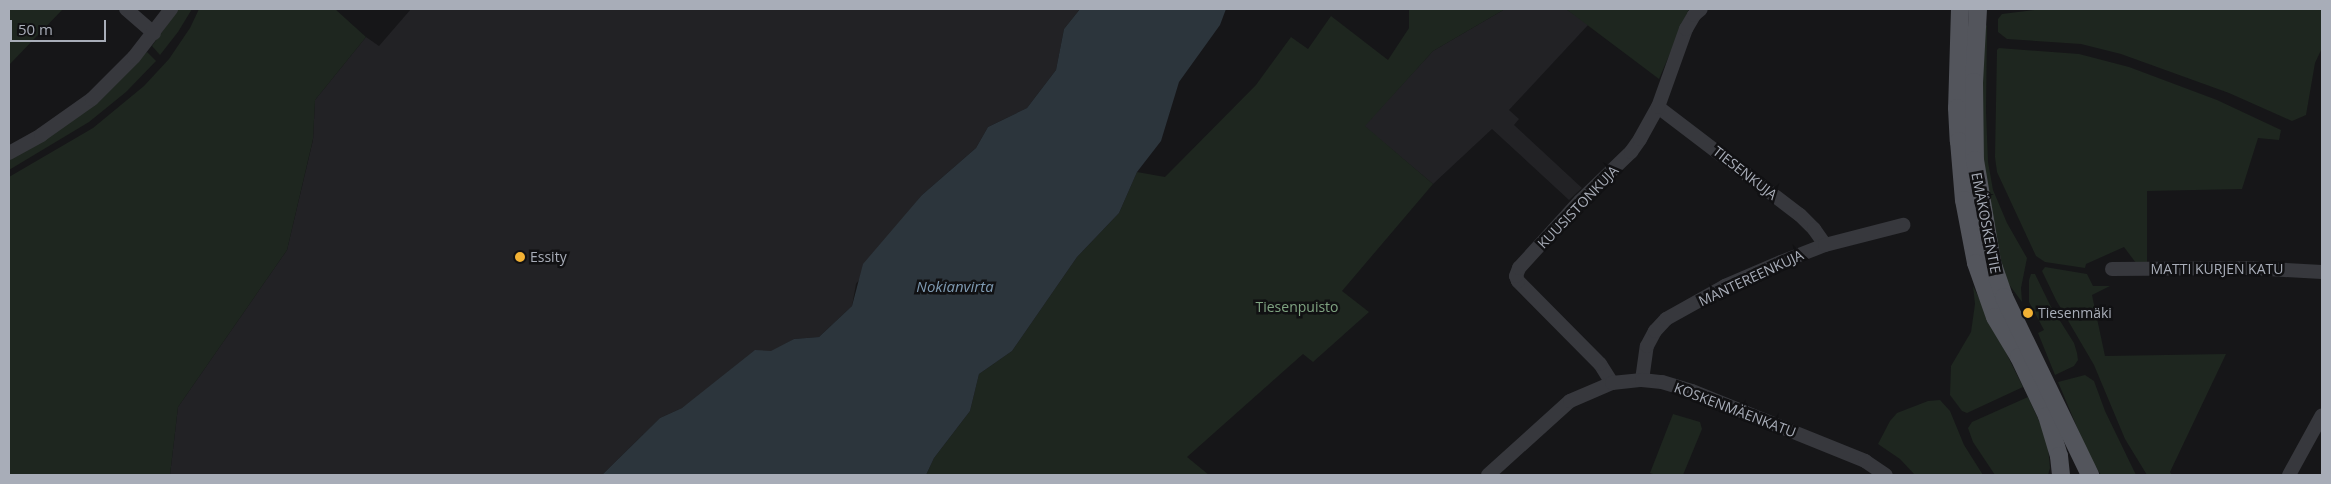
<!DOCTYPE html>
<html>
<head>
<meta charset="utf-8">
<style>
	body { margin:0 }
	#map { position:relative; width:2331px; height:484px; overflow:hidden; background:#161618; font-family:"Open Sans",sans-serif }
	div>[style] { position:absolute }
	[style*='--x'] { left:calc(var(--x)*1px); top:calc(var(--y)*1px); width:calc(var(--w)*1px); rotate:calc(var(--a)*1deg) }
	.built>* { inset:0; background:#222225 }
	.green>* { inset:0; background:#1e261f }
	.water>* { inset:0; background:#2c353c }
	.minor>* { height:14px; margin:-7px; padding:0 7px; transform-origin:7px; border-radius:7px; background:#37383d }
	.major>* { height:18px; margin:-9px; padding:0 9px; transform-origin:9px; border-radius:9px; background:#53555c }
	.dots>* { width:14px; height:14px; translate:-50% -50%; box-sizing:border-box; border:2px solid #111113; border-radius:50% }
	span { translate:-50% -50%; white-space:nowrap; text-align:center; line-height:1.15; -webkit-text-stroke:5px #111113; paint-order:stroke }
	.street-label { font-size:14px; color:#a8adb8 }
	.poi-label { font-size:14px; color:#a8adb8 }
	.left { translate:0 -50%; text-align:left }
	.park-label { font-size:14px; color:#7fa381 }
	.water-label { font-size:15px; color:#7f9bb3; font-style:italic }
	.frame { position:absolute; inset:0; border:10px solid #a8adb8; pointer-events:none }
	.scale { position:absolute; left:10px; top:20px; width:96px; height:22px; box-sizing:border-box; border:2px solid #a8adb8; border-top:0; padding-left:6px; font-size:15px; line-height:18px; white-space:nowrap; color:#a8adb8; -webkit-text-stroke:4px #111113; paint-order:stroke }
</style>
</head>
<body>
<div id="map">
	<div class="built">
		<div style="clip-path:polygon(411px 9px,1080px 9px,1064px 29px,1056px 70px,1027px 108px,988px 127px,976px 148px,922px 195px,856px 284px,852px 306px,819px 337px,794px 339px,682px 408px,660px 418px,602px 475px,170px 475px,178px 407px,287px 250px,313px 140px,315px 100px,366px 37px,379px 46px)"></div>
		<div style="clip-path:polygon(1505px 9px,1566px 9px,1589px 24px,1509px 110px,1519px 119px,1514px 125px,1582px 188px,1569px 200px,1492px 129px,1433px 184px,1364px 126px,1433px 51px)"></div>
	</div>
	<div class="green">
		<div style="clip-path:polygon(9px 9px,63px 9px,9px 65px)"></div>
		<div style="clip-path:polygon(178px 9px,192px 9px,178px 32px,160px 55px,152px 46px)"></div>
		<div style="clip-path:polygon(199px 9px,335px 9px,366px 37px,315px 100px,313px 139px,287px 250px,178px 407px,170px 475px,9px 475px,9px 177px,93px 128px,144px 86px,169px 59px,190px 28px)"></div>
		<div style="clip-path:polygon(1409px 9px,1505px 9px,1433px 51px,1365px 126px,1433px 184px,1342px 291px,1369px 312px,1313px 362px,1303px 354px,1187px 457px,1209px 475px,926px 475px,934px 458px,970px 411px,979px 374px,1012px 351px,1077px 257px,1119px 213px,1137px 172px,1165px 177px,1256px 85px,1291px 37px,1308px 49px,1331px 16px,1388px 60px,1409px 28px)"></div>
		<div style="clip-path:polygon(1566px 9px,1689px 9px,1659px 79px)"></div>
		<div style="clip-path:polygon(2043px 9px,2322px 9px,2322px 48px,2315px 63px,2306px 115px,2292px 121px,2229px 93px,2121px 54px,2081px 44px,2007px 39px,1998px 32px,1998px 19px,2002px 14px)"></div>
		<div style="clip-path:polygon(1981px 18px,1987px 26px,1986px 111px,1988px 162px,1993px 190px,2007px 223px,2027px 258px,2021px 288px,2022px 302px,2002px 275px,1983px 179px)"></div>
		<div style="clip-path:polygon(1999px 48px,2079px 54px,2129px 67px,2217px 100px,2281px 130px,2279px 140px,2258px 138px,2242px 189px,2147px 191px,2147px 263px,2136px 263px,2124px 247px,2086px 264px,2085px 268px,2045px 262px,2036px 256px,1997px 172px,1995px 157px,1997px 50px)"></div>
		<div style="clip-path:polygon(147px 52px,156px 61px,126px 92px,89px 122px,9px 170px,9px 158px)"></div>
		<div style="clip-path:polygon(2045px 267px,2087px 274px,2093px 286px,2110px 286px,2092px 295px,2105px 356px,2226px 354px,2170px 472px,2172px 475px,2147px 475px,2125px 439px,2094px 365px,2056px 300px,2042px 271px)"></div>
		<div style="clip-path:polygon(2031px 274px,2035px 274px,2050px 305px,2074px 343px,2077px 353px,2078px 360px,2074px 366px,2055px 375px,2038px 333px,2044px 330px,2029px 302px,2029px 280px)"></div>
		<div style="clip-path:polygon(1973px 286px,2023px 387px,1967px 413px,1962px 411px,1950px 395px,1951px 366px,1971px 332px,1975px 304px)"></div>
		<div style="clip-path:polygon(2085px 375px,2094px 381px,2105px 411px,2136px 475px,2101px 475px,2090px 458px,2058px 382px)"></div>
		<div style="clip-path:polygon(2028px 397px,2041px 425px,2048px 446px,2050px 468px,2048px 475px,1995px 475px,1973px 442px,1968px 428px,1972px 422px)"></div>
		<div style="clip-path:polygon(1940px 400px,1950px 411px,1964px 445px,1983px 475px,1915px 475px,1900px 459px,1878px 444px,1890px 421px,1897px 413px,1928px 401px)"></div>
		<div style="clip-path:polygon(1673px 414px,1700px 422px,1702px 429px,1683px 475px,1656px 475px,1650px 473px)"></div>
	</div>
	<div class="water">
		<div style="clip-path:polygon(1080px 9px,1226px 9px,1220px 25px,1179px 82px,1161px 141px,1137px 172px,1119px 213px,1077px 257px,1012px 351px,979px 374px,970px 411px,934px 458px,926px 475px,602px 475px,660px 418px,682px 408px,755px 350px,771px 351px,794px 339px,819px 337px,852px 306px,863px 264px,922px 195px,976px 148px,988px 127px,1027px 108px,1056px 70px,1064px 29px)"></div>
	</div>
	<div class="minor">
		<div style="--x:126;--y:9;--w:37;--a:41"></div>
		<div style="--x:1658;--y:107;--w:178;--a:37.3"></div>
		<div style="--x:1800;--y:215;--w:20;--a:45"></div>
		<div style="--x:1814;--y:229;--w:19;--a:55"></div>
		<div style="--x:9;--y:153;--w:37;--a:-29"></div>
		<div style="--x:41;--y:135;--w:62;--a:-35.2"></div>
		<div style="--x:92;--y:99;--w:59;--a:-45"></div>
		<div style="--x:134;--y:57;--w:61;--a:-52.4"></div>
		<div style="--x:2112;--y:269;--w:138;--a:-0.4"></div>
		<div style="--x:2250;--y:268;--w:72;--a:3.2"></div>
		<div style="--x:1642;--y:380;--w:34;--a:-82"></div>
		<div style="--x:1647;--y:346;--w:17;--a:-62"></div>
		<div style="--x:1655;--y:331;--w:16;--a:-47"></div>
		<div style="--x:1666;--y:319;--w:68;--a:-29.2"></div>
		<div style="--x:1725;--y:286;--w:61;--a:-23.2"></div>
		<div style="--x:1781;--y:262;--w:47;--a:-21.1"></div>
		<div style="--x:1825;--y:245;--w:81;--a:-14.4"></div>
		<div style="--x:1612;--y:383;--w:22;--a:-122"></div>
		<div style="--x:1600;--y:364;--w:117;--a:-134.7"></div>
		<div style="--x:1518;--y:281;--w:5;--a:-112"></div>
		<div style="--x:1516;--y:276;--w:9;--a:-69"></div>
		<div style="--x:1519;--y:268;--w:91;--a:-47.7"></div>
		<div style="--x:1580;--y:201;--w:71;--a:-43.9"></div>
		<div style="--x:1631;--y:152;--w:16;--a:-55"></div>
		<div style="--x:1640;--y:139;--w:37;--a:-61"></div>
		<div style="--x:1658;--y:107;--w:83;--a:-70.3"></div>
		<div style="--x:1686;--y:29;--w:16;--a:-60"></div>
		<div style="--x:1694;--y:15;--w:9;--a:-41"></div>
		<div style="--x:1488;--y:475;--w:110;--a:-42.1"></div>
		<div style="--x:1570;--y:401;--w:46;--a:-23.2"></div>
		<div style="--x:1612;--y:383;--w:30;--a:-6"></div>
		<div style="--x:1642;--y:380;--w:20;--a:6"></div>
		<div style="--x:1662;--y:382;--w:31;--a:17"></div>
		<div style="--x:1692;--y:391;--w:187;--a:22"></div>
		<div style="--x:1865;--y:461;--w:25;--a:34"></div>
		<div style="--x:2289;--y:475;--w:68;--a:-61.2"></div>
	</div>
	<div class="major">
		<div style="--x:1960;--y:9;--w:99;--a:91.7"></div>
		<div style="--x:1957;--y:108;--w:33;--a:87"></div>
		<div style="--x:1959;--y:141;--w:59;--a:85.2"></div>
		<div style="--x:1964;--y:200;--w:64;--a:79.2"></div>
		<div style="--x:1976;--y:263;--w:57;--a:70.6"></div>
		<div style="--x:1995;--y:317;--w:47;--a:59"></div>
		<div style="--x:2019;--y:357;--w:65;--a:64.6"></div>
		<div style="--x:2047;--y:416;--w:42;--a:73.3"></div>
		<div style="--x:2059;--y:456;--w:19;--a:84"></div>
		<div style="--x:1978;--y:9;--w:73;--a:93.1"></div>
		<div style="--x:1974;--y:82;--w:78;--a:89.3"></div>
		<div style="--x:1975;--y:160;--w:103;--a:80.5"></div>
		<div style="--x:1992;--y:262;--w:37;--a:71"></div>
		<div style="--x:2004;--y:297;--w:198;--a:64.2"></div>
	</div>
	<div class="dots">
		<div style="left:520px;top:257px;background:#f2b134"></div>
		<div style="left:2028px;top:313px;background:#f2b134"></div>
	</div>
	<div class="street-label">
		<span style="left:1745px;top:173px;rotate:38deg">TIESENKUJA</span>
		<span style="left:1578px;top:207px;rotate:-46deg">KUUSISTONKUJA</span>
		<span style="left:1986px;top:223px;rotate:79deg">EMÄKOSKENTIE</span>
		<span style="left:2217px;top:269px">MATTI KURJEN KATU</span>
		<span style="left:1751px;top:278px;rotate:-25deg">MANTEREENKUJA</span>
		<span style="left:1735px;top:410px;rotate:21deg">KOSKENMÄENKATU</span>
	</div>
	<div class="poi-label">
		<span class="left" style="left:530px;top:257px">Essity</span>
		<span class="left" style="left:2038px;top:313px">Tiesenmäki</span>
	</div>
	<div class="park-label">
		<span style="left:1297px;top:307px">Tiesenpuisto</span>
	</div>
	<div class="water-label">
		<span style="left:955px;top:287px">Nokianvirta</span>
	</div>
	<div class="frame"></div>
	<div class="scale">50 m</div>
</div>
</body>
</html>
